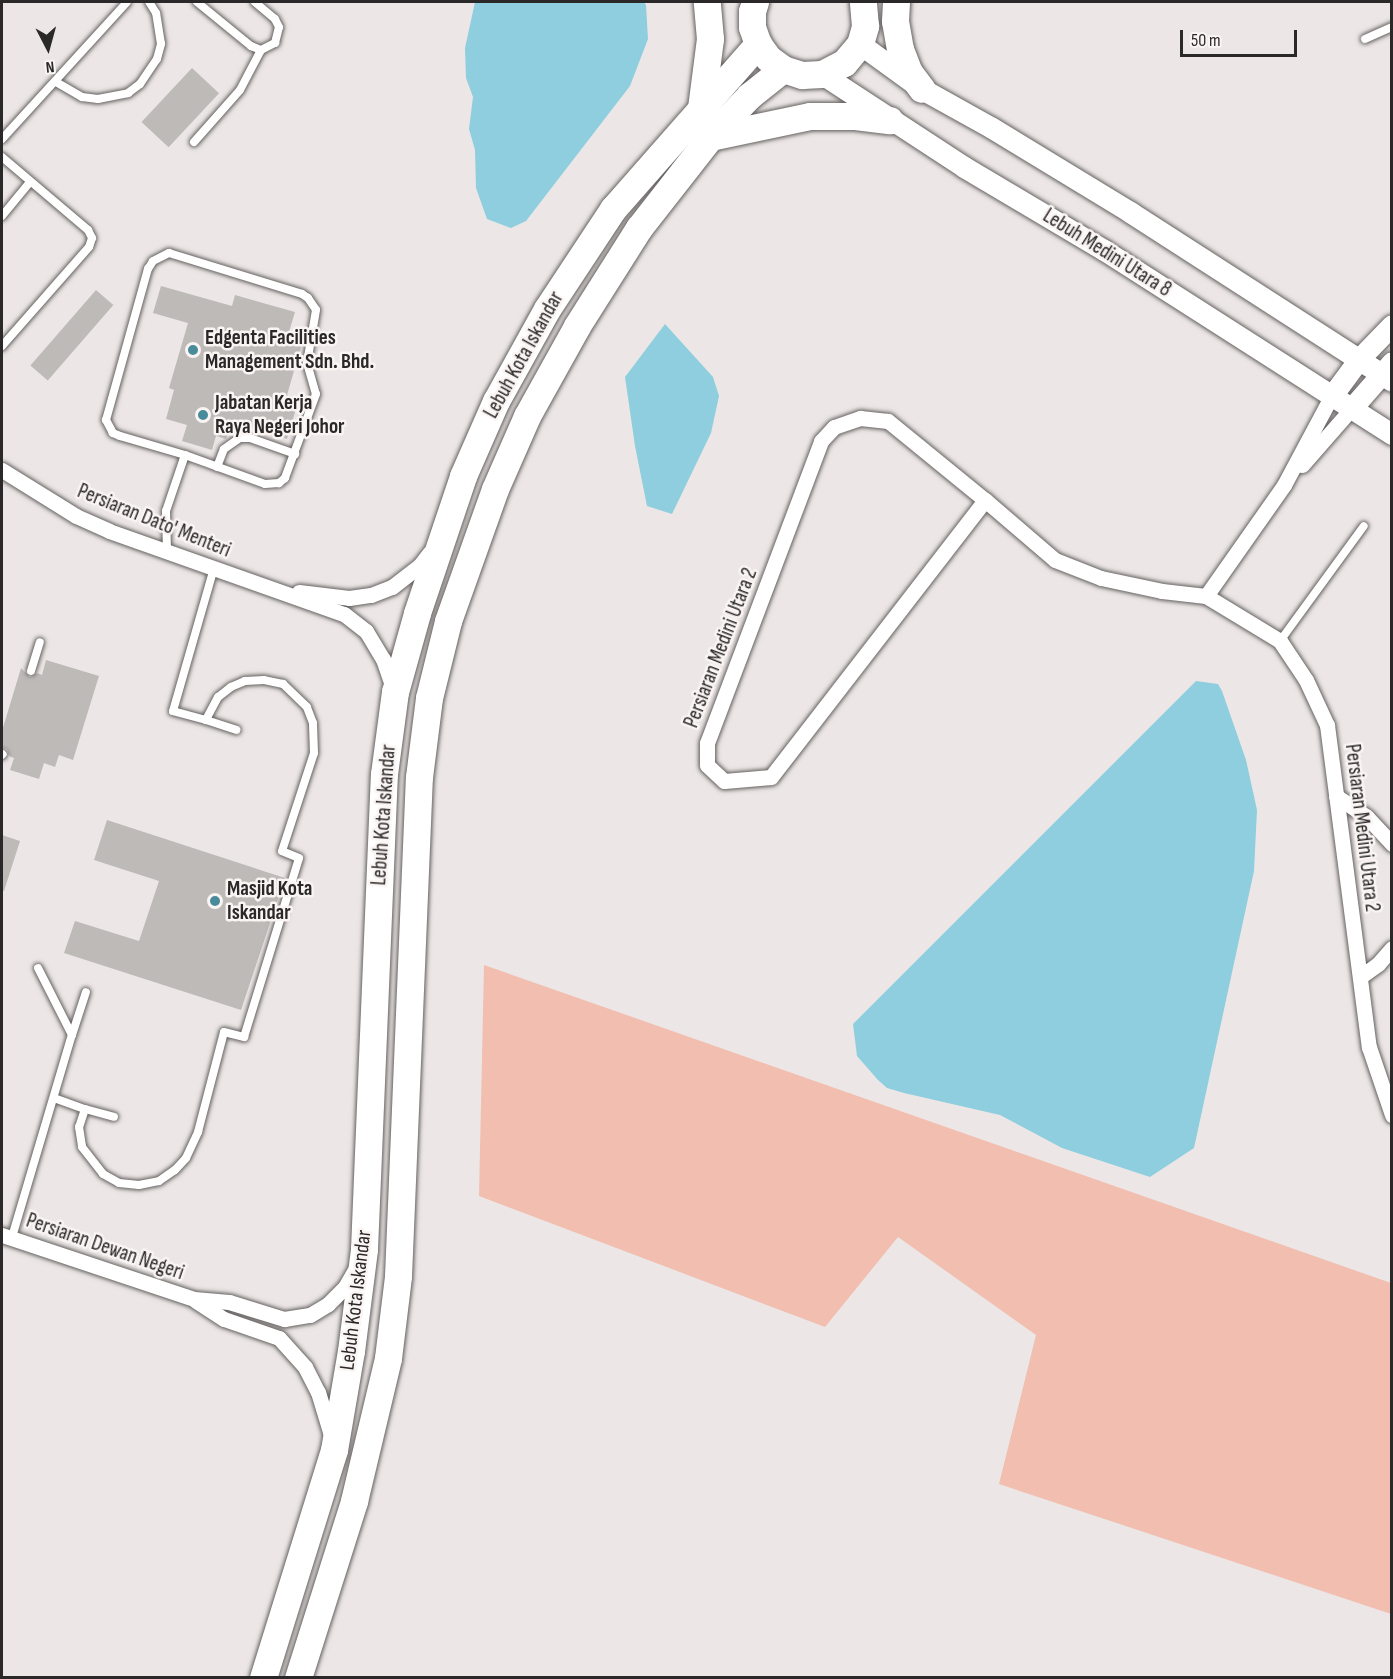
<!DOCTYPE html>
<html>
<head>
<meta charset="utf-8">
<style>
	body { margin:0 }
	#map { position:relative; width:1393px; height:1679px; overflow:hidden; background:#ece7e6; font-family:"Sofia Sans Condensed",sans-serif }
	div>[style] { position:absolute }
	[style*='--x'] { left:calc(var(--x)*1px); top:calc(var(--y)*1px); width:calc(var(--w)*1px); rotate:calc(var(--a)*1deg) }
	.green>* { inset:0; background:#f1beb0 }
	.water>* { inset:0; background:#8ecede }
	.building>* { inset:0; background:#bebab8; transform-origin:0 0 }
	.roads { filter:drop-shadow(0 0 2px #656160) drop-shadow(0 0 2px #656160) }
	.lane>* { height:8px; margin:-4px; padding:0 4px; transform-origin:4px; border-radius:4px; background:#fff }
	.street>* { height:15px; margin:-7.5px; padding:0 7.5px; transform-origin:7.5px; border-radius:7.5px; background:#fff }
	.secondary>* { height:21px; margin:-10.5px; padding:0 10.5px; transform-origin:10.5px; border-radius:10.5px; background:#fff }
	.highway>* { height:27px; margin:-13.5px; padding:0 13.5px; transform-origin:13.5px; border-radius:13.5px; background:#fff }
	.dots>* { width:16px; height:16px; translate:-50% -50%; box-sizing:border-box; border:3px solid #faf4f3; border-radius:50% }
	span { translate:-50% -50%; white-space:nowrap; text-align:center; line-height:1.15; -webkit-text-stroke:5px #faf4f3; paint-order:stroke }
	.street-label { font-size:21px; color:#2a2828 }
	.poi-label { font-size:21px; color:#2a2828; font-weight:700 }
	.left { translate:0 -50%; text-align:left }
	.frame { position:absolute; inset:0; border:3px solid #2a2828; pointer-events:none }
	.north { position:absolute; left:18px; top:18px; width:60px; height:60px; -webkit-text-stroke:4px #faf4f3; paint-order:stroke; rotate:174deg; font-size:16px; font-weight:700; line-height:24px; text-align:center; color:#2a2828 }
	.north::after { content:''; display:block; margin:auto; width:21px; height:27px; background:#2a2828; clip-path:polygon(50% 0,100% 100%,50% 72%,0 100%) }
	.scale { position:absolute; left:1180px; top:30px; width:117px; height:27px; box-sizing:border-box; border:3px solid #2a2828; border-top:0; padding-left:8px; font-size:18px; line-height:21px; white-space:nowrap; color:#2a2828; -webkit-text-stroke:4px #faf4f3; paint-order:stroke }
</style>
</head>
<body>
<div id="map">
	<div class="green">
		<div style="clip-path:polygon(484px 965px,1391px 1283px,1391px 1614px,999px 1484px,1036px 1335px,898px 1237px,825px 1327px,479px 1196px)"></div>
	</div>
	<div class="water">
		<div style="clip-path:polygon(475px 2px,644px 2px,646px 5px,648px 39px,630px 86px,526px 221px,511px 228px,487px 219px,476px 188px,475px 150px,469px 129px,473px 97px,466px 78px,465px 48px)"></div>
		<div style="clip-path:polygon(665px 324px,713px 377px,719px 396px,711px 433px,672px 514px,647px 506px,635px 446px,625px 377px)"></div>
		<div style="clip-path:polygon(1196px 681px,1218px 684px,1222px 691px,1246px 760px,1257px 810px,1254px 871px,1194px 1148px,1150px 1177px,1062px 1148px,1000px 1115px,904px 1093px,887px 1088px,878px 1080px,857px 1056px,853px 1024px)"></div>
	</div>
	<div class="building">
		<div style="left:192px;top:68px;width:37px;height:74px;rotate:43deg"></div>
		<div style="clip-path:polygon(161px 286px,232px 306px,235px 295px,295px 312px,288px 335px,303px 340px,287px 395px,299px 399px,287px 439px,231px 422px,226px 439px,216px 436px,212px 450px,182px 441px,187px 425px,166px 419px,174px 390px,169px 388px,188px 323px,153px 313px)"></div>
		<div style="left:96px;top:290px;width:23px;height:100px;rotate:41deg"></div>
		<div style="clip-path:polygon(46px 660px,99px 676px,73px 760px,59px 755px,55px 767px,44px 763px,39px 779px,10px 770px,14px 758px,9px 756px,7px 749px,2px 748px,2px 731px,21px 668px,30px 677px,37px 673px,42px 675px)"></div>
		<div style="clip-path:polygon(107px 820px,285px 878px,241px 1010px,64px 953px,75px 921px,139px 941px,159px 881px,94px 860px)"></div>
		<div style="clip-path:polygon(2px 835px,20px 841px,4px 891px,2px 890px)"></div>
	</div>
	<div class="roads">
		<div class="lane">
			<div style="--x:197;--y:2;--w:70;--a:39.2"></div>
			<div style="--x:251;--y:46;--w:11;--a:22"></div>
			<div style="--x:261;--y:50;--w:16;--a:-27"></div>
			<div style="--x:275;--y:43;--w:16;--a:-76"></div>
			<div style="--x:279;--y:27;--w:9;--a:-117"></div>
			<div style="--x:275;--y:19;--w:26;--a:-140"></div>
			<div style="--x:1365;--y:39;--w:30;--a:-24"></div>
			<div style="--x:56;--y:82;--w:30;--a:30"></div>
			<div style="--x:82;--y:97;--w:16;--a:7"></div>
			<div style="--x:98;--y:99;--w:31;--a:-11"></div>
			<div style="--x:128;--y:93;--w:15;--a:-37"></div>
			<div style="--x:140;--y:84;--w:30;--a:-56"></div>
			<div style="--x:157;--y:59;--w:16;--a:-75"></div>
			<div style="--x:161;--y:44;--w:31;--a:-99"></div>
			<div style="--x:156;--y:13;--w:13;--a:-122"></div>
			<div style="--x:2;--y:139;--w:185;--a:-47.6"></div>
			<div style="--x:194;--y:142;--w:69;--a:-48.5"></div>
			<div style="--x:240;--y:90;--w:45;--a:-62.3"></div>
			<div style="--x:2;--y:157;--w:113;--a:40.3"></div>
			<div style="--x:88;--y:230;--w:9;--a:63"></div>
			<div style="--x:92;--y:238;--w:9;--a:108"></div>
			<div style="--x:89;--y:247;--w:132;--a:131.3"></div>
			<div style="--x:2;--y:216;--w:44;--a:-50.5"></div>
			<div style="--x:217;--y:467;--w:19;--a:-69"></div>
			<div style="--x:224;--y:449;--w:19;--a:-35"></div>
			<div style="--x:240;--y:438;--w:10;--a:0"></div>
			<div style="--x:250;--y:438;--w:48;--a:19.6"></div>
			<div style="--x:167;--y:552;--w:41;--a:-91.4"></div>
			<div style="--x:166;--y:511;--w:59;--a:-71.3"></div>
			<div style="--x:185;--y:455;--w:68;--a:-163.7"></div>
			<div style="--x:120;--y:436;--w:8;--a:-157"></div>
			<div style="--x:113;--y:433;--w:15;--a:-118"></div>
			<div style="--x:106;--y:420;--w:157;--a:-74.5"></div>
			<div style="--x:148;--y:269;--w:9;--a:-58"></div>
			<div style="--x:153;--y:261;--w:18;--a:-27"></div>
			<div style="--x:169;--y:253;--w:139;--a:17.1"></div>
			<div style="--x:302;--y:294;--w:7;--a:34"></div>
			<div style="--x:308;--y:298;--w:14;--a:56"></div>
			<div style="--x:316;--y:310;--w:54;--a:99.6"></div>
			<div style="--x:307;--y:363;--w:32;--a:74"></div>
			<div style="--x:316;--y:394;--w:90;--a:110.3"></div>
			<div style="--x:285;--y:478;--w:8;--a:140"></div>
			<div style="--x:279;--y:483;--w:14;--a:176"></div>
			<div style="--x:265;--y:484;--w:85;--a:-160.1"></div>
			<div style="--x:1280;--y:641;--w:142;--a:-53.9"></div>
			<div style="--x:31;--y:671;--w:30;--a:-73"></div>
			<div style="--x:206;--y:720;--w:32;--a:18"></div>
			<div style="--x:2;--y:755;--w:1;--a:-45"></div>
			<div style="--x:72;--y:1035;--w:45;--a:-72"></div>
			<div style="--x:54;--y:1098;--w:33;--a:20"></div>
			<div style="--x:85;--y:1109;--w:19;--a:108"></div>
			<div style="--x:79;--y:1127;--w:20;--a:81"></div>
			<div style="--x:82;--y:1147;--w:34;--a:52"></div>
			<div style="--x:103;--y:1174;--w:18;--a:29"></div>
			<div style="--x:119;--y:1183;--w:20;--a:6"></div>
			<div style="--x:139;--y:1185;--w:20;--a:-11"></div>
			<div style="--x:159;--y:1181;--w:19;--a:-35"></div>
			<div style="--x:175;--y:1170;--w:16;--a:-47"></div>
			<div style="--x:186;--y:1158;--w:29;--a:-65"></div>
			<div style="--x:198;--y:1132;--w:103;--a:-75.4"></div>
			<div style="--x:224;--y:1032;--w:21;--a:14"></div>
			<div style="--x:244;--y:1037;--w:187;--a:-72.9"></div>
			<div style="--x:299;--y:858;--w:18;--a:-158"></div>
			<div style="--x:282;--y:851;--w:103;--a:-71.9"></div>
			<div style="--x:314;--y:753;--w:30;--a:-92"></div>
			<div style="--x:313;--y:723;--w:17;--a:-111"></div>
			<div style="--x:307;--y:707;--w:33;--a:-136"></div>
			<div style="--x:283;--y:684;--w:19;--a:-168"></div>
			<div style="--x:264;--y:680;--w:19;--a:177"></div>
			<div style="--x:245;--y:681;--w:15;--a:157"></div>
			<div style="--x:231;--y:687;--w:16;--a:142"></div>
			<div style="--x:218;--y:697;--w:26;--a:118"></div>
			<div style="--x:206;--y:720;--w:34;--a:-165"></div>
			<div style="--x:173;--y:711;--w:149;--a:-74"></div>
			<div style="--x:85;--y:1109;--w:30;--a:15"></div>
			<div style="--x:12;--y:1237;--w:211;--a:-73.5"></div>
			<div style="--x:72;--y:1035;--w:75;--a:-116.9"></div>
		</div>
		<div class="street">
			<div style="--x:1302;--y:465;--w:74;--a:-48.8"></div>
			<div style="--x:2;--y:470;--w:87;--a:31.9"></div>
			<div style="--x:76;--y:516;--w:36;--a:24"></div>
			<div style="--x:109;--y:531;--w:249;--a:19.5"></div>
			<div style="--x:344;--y:614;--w:28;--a:38"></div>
			<div style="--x:366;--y:631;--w:33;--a:59"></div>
			<div style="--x:383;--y:659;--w:31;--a:71"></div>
			<div style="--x:985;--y:500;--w:350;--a:127.7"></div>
			<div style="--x:771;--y:777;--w:47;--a:175.1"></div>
			<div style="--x:724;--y:781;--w:23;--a:-137"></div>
			<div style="--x:707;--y:765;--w:22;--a:-90"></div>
			<div style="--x:707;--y:743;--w:323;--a:-69.3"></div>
			<div style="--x:821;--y:441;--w:19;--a:-47"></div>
			<div style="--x:834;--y:427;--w:28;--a:-19"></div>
			<div style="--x:860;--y:418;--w:28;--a:6"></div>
			<div style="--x:888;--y:421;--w:125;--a:39.2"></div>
			<div style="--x:985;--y:500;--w:92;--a:40.6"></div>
			<div style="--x:1055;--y:560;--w:49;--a:21.4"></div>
			<div style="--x:1101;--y:578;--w:62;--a:12"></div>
			<div style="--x:1162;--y:591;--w:44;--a:6.5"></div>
			<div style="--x:1206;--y:596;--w:87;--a:31.3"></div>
			<div style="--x:1280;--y:641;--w:47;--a:56.3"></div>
			<div style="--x:1306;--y:680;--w:50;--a:65"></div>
			<div style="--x:1327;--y:725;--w:325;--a:82.6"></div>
			<div style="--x:1369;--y:1047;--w:72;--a:71.3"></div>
			<div style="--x:299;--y:592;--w:50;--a:6.8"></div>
			<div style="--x:349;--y:598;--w:22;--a:-8"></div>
			<div style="--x:371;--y:595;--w:22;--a:-21"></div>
			<div style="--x:392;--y:587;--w:36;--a:-38"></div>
			<div style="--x:420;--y:565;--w:16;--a:-52"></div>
			<div style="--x:1206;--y:596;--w:136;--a:-54.9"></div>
			<div style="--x:1284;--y:485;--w:100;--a:-61.9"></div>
			<div style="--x:1336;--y:796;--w:37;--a:34"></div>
			<div style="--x:1367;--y:817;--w:37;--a:47"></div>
			<div style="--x:1360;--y:977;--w:22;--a:-36"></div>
			<div style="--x:1378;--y:964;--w:21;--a:-49"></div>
			<div style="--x:2;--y:1235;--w:202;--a:18.4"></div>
			<div style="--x:194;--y:1299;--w:35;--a:5"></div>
			<div style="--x:229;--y:1302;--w:58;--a:17.2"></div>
			<div style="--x:284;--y:1319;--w:26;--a:-9"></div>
			<div style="--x:310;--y:1315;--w:21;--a:-31"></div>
			<div style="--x:328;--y:1304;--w:24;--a:-45"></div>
			<div style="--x:345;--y:1287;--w:20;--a:-60"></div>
			<div style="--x:196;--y:1301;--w:33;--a:33"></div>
			<div style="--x:224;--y:1319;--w:58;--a:19.1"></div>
			<div style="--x:279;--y:1338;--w:39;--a:48"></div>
			<div style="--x:305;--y:1367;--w:28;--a:63"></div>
			<div style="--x:318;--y:1392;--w:45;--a:73.2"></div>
		</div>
		<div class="secondary">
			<div style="--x:860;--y:44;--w:77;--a:36"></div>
			<div style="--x:922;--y:89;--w:80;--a:29.1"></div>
			<div style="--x:992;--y:128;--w:162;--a:31.3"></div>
			<div style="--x:1130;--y:212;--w:312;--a:32.8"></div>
			<div style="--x:822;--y:74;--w:170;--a:33.2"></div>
			<div style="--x:964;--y:167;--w:163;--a:30.7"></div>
			<div style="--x:1104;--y:250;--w:342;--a:32.6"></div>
			<div style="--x:1331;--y:397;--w:47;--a:-53.6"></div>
			<div style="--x:1359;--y:359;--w:47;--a:-45.9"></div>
			<div style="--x:1351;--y:409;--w:62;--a:-48.9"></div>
		</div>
		<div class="highway">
			<div style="--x:755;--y:2;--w:9;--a:108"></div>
			<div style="--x:752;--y:11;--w:16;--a:90"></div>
			<div style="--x:752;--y:27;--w:18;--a:71"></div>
			<div style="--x:758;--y:44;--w:17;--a:54"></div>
			<div style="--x:768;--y:58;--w:19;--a:36"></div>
			<div style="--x:783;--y:69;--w:20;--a:18"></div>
			<div style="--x:802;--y:75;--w:20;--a:-3"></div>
			<div style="--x:822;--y:74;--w:25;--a:-27"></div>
			<div style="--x:844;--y:63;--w:25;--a:-50"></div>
			<div style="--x:860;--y:44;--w:19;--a:-74"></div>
			<div style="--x:865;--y:26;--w:24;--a:-95"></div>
			<div style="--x:896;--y:2;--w:19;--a:93"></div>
			<div style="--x:895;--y:21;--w:28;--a:80"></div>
			<div style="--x:900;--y:49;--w:25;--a:69"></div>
			<div style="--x:909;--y:72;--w:21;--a:53"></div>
			<div style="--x:701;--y:108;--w:70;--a:-82.6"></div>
			<div style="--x:710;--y:39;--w:37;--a:-95"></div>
			<div style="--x:710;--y:137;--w:102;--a:-11.9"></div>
			<div style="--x:810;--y:116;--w:45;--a:0"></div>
			<div style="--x:855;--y:116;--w:35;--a:7"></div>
			<div style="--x:263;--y:1678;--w:239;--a:-72.7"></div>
			<div style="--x:334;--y:1450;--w:100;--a:-80.3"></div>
			<div style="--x:351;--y:1351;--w:103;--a:-82.7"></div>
			<div style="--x:364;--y:1249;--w:475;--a:-87.6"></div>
			<div style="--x:384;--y:774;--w:83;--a:-82.4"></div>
			<div style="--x:395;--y:692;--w:82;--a:-74.4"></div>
			<div style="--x:417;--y:613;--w:145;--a:-71.4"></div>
			<div style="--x:463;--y:476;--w:82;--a:-66.3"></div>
			<div style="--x:496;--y:401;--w:105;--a:-61"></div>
			<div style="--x:547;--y:309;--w:120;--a:-56.6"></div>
			<div style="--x:613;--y:209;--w:220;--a:-48.7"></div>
			<div style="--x:298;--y:1678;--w:186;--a:-72.4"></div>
			<div style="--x:354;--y:1501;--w:147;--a:-76.6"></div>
			<div style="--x:388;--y:1358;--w:83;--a:-83"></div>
			<div style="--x:398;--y:1276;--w:499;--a:-87.6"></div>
			<div style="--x:419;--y:777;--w:80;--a:-82.8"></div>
			<div style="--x:429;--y:698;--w:79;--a:-76.1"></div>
			<div style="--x:448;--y:621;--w:140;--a:-70.4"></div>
			<div style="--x:495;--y:489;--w:80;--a:-66.3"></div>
			<div style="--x:527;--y:416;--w:103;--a:-60.9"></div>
			<div style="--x:577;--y:326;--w:116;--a:-57.7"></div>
			<div style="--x:639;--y:228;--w:115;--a:-52"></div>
			<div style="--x:710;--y:137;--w:57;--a:-46.4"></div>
			<div style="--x:749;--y:96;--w:43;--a:-38.5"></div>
		</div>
	</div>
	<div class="dots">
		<div style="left:193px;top:350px;background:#488b9b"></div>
		<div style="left:203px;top:415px;background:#488b9b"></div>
		<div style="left:215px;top:901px;background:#488b9b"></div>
	</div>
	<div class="street-label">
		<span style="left:1107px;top:253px;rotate:32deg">Lebuh Medini Utara 8</span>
		<span style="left:524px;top:355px;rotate:-61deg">Lebuh Kota Iskandar</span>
		<span style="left:154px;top:521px;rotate:22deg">Persiaran Dato' Menteri</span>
		<span style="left:721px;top:648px;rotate:-69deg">Persiaran Medini Utara 2</span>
		<span style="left:384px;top:815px;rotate:-86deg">Lebuh Kota Iskandar</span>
		<span style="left:1362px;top:828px;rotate:83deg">Persiaran Medini Utara 2</span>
		<span style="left:105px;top:1247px;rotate:19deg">Persiaran Dewan Negeri</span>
		<span style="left:356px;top:1300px;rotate:-83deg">Lebuh Kota Iskandar</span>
	</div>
	<div class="poi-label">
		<span class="left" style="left:205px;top:350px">Edgenta Facilities<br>Management Sdn. Bhd.</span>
		<span class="left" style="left:215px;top:415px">Jabatan Kerja<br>Raya Negeri Johor</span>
		<span class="left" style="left:227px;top:901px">Masjid Kota<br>Iskandar</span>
	</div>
	<div class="frame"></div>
	<div class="north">N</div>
	<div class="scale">50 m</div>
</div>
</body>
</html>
